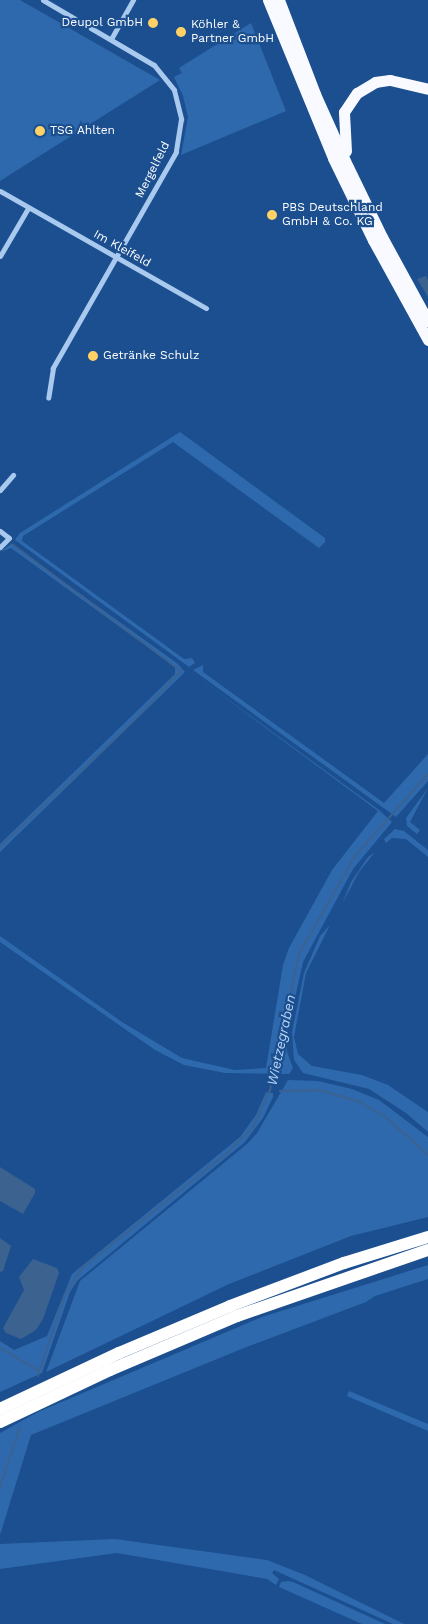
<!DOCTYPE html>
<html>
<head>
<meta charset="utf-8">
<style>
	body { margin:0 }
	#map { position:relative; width:428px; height:1624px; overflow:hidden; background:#1b4f8f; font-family:"Work Sans",sans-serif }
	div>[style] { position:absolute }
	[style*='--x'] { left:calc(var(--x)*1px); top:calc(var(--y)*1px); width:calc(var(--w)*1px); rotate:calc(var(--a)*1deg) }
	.green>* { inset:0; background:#2e69ad }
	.water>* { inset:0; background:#3c6290 }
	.stream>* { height:2px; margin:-1px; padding:0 1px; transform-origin:1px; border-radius:1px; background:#3c6290 }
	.minor>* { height:5px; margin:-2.5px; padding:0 2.5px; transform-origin:2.5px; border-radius:2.5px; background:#a9c9ee }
	.trunk>* { height:11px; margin:-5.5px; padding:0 5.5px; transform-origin:5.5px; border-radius:5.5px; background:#f8faff }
	.motorway>* { height:12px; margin:-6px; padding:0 6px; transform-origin:6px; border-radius:6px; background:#fff }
	.dots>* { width:14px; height:14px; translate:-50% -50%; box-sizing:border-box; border:2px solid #1b4f8f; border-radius:50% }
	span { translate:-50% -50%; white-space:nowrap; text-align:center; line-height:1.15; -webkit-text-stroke:4.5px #1b4f8f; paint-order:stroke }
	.poi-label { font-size:12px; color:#fff }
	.right { translate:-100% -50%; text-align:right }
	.left { translate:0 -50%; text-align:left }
	.street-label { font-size:12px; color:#fff }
	.water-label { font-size:14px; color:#b5d3f5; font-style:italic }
</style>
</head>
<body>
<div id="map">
	<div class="green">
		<div style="clip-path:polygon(0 0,20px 0,160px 80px,0 181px)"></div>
		<div style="clip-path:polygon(251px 23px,286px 111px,181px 155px,188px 117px,183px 96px,174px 77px,182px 73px,179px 68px)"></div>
		<div style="clip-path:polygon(180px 432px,325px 538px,325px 542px,319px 548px,173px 442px,23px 536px,22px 541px,184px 659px,192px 658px,195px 663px,189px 667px,15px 540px,20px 533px)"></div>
		<div style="clip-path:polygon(11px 544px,178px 664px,185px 672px,0 852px,0 844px,175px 674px,175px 667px,11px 548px,0 552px)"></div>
		<div style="clip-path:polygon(203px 665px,203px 672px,384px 803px,428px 754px,428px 781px,396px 817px,193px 670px)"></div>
		<div style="clip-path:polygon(193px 674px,379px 810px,392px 822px,353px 869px,303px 962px,287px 1034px,287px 1052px,293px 1068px,289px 1074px,225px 1073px,184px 1065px,155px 1050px,0 942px,0 936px,122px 1022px,182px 1058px,235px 1070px,266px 1068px,283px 965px,289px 948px,332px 870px,378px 811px)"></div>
		<div style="clip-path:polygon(428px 788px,410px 822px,420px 830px,417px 834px,407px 826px,406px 818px)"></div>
		<div style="clip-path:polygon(395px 829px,404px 831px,428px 850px,428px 857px,406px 839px,392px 838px,386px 843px,384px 839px)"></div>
		<div style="clip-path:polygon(375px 852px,359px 872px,342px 904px,351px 882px,368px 857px)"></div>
		<div style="clip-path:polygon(330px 925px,306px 973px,294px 1037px,298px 1054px,312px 1066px,362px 1075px,388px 1085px,428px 1112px,428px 1132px,406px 1113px,369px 1089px,303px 1073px,294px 1060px,292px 1032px,304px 973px,320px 936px)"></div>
		<div style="clip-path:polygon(288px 1080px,318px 1081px,352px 1089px,379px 1100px,428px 1137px,428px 1217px,351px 1236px,229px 1284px,46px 1372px,80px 1281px,247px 1144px,257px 1133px)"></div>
		<div style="clip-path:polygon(266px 1092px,273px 1093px,273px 1097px,263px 1118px,245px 1142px,78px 1280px,70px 1292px,42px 1373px,0 1392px,0 1341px,14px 1350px,47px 1336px,72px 1274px,240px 1137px,256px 1115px)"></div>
		<div style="clip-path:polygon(428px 1265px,428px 1279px,375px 1296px,366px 1302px,244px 1348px,31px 1435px,0 1535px,0 1433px,38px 1412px,262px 1317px)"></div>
		<div style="clip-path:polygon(349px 1391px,428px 1424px,428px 1431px,347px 1396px)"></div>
		<div style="clip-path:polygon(115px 1539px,267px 1560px,305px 1575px,404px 1624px,393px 1624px,274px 1570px,272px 1573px,279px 1579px,276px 1585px,267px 1579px,117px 1553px,0 1569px,0 1544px)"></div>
		<div style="clip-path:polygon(289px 1581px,293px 1582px,385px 1624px,362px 1624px,279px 1587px,281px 1582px)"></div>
	</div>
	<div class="water">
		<div style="clip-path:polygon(426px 276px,428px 280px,428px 297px,417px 279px)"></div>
		<div style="clip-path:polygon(0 1167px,35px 1189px,35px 1193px,23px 1214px,0 1201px)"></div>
		<div style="clip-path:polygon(0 1238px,11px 1246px,3px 1271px,0 1272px)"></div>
		<div style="clip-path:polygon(33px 1259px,57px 1268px,59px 1273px,43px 1319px,36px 1330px,21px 1339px,6px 1333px,3px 1328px,24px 1290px,19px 1277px)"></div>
	</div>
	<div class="stream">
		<div style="--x:0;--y:847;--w:176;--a:-43.4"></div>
		<div style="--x:128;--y:726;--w:76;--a:-46.1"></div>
		<div style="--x:181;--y:671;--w:211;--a:-143.1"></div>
		<div style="--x:280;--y:1091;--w:39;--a:-1"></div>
		<div style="--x:319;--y:1090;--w:43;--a:16.3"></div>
		<div style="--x:360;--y:1102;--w:33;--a:31"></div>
		<div style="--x:388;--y:1119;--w:54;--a:42"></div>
		<div style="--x:0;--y:1348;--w:45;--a:30.5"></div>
		<div style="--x:38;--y:1376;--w:86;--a:-71.8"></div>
		<div style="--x:65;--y:1294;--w:30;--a:-57"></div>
		<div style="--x:81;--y:1269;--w:186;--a:-38.5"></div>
		<div style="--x:227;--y:1153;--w:37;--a:-45"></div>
		<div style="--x:253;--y:1127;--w:41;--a:-65.3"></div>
		<div style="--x:270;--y:1090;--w:139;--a:-78"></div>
		<div style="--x:299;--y:954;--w:113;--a:-60.3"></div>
		<div style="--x:355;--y:856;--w:110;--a:-48.3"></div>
		<div style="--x:0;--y:1487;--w:63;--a:-71.6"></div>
	</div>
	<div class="minor">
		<div style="--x:43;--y:0;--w:129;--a:30.4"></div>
		<div style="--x:154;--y:65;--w:32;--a:51"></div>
		<div style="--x:174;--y:90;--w:30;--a:76"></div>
		<div style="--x:181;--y:119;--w:33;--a:99"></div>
		<div style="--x:176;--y:152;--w:249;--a:119.7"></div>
		<div style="--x:53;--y:368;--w:30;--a:99"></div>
		<div style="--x:111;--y:39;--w:45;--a:-60.6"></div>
		<div style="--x:0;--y:191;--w:237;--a:29.6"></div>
		<div style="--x:0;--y:256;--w:56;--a:-59.7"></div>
		<div style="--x:0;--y:490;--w:20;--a:-49"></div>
		<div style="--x:0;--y:531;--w:11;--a:38"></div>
		<div style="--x:9;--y:538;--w:13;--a:135"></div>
	</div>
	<div class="trunk">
		<div style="--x:268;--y:0;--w:171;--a:67.6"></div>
		<div style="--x:333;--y:158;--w:91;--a:64"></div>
		<div style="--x:373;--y:240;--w:114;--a:61.2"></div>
		<div style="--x:279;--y:0;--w:101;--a:69"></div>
		<div style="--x:315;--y:94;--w:80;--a:65.7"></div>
		<div style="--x:348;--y:167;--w:78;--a:64.1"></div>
		<div style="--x:382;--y:237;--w:96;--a:61.3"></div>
		<div style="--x:346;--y:151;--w:39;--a:-93"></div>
		<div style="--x:344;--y:112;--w:23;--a:-56"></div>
		<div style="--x:357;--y:93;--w:21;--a:-31"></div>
		<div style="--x:375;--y:82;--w:15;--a:-8"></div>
		<div style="--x:390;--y:80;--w:39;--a:13"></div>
	</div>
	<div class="motorway">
		<div style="--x:0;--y:1409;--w:132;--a:-25.2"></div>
		<div style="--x:119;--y:1353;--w:121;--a:-22.9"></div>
		<div style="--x:230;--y:1306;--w:122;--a:-20.7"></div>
		<div style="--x:344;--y:1263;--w:88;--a:-17.2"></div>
		<div style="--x:0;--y:1422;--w:122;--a:-25.3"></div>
		<div style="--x:110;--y:1370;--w:138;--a:-23"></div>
		<div style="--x:237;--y:1316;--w:202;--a:-19.1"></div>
	</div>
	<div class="dots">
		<div style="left:153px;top:23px;background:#ffd166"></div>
		<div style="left:181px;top:32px;background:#ffd166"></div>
		<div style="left:40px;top:131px;background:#ffd166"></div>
		<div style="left:272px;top:215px;background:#ffd166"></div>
		<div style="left:93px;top:356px;background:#ffd166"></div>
	</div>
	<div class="poi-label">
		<span class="right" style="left:143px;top:23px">Deupol GmbH</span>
		<span class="left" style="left:191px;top:32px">Köhler &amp;<br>Partner GmbH</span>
		<span class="left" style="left:50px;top:131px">TSG Ahlten</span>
		<span class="left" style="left:282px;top:215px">PBS Deutschland<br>GmbH &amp; Co. KG</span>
		<span class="left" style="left:103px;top:356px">Getränke Schulz</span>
	</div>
	<div class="street-label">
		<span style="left:153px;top:170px;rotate:-63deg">Mergelfeld</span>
		<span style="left:122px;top:249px;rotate:29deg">Im Kleifeld</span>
	</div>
	<div class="water-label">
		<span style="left:281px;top:1040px;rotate:-78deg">Wietzegraben</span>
	</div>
</div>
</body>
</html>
